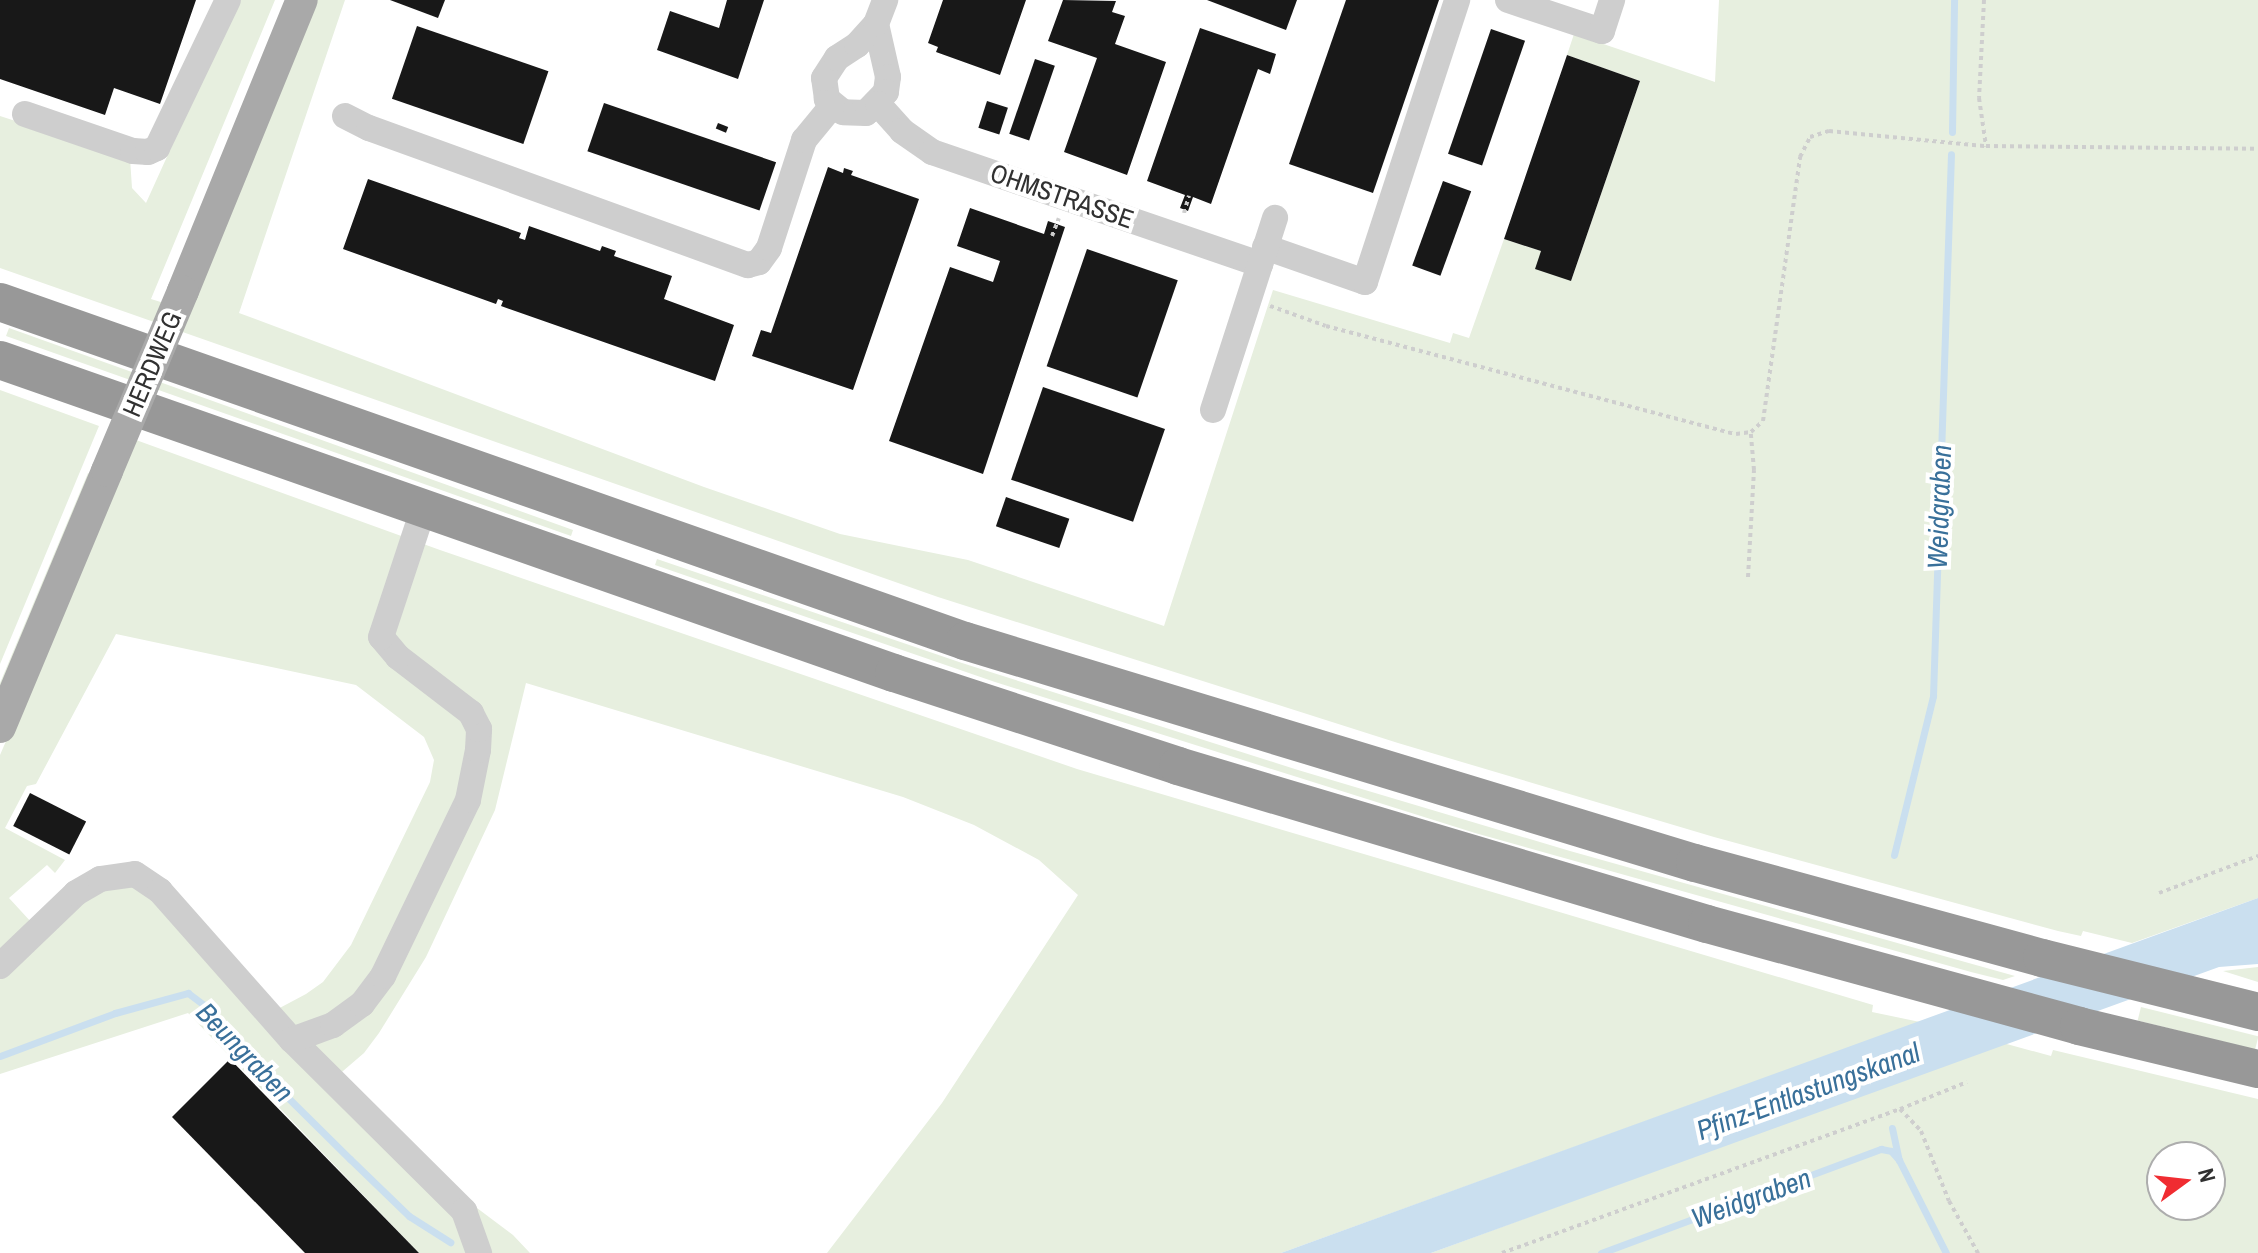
<!DOCTYPE html>
<html>
<head>
<meta charset="utf-8">
<style>
	body { margin:0 }
	#map { position:relative; width:2258px; height:1253px; overflow:hidden; background:#fff; font-family:"Archivo Narrow",sans-serif }
	div>[style] { position:absolute }
	[style*='--x'] { left:calc(var(--x)*1px); top:calc(var(--y)*1px); width:calc(var(--w)*1px); rotate:calc(var(--a)*1deg) }
	.green>* { inset:0; background:#e7efdf; transform-origin:0 0 }
	.water>* { inset:0; background:#cadfef }
	.stream>* { height:7px; margin:-3.5px; padding:0 3.5px; transform-origin:3.5px; border-radius:3.5px; background:#cadfef }
	.building>* { inset:0; background:#181818; transform-origin:0 0 }
	.path>* { height:4px; margin-top:-2px; transform-origin:0; background:repeating-linear-gradient(90deg,#cecece 0 4px,transparent 0 8px) }
	.minor>* { height:26px; margin:-13px; padding:0 13px; transform-origin:13px; border-radius:13px; background:#cecece }
	.major>* { height:32px; margin:-16px; padding:0 16px; transform-origin:16px; border-radius:16px; background:#a9a9a9 }
	.highway>* { height:38px; margin:-19px; padding:0 19px; transform-origin:19px; border-radius:19px; background:#989898 }
	.major-bridge>* { height:32px; margin:-16px; padding:0 16px; transform-origin:16px; border-radius:16px; background:#a9a9a9 }
	span { translate:-50% -50%; white-space:nowrap; text-align:center; line-height:1.15; -webkit-text-stroke:8px #fff; paint-order:stroke }
	.street-label { font-size:26px; color:#313131 }
	.water-label { font-size:28px; color:#39709a; font-style:italic }
	.north { position:absolute; left:2146px; top:1141px; width:80px; height:80px; box-sizing:border-box; background:#fff; border:2px solid #adadad; border-radius:50%; rotate:75deg; font-size:22px; font-weight:700; line-height:32px; text-align:center; color:#313131 }
	.north::after { content:''; display:block; margin:auto; width:28px; height:36px; background:#f02c31; clip-path:polygon(50% 0,100% 100%,50% 72%,0 100%) }
</style>
</head>
<body>
<div id="map">
	<div class="green">
		<div style="clip-path:polygon(238px 0,275px 0,151px 299px,190px 311px,314px 0,345px 0,239px 313px,704px 487px,840px 534px,968px 560px,1164px 626px,1273px 290px,1450px 343px,1453px 333px,1469px 338px,1504px 239px,1541px 251px,1571px 281px,1640px 81px,1567px 55px,1574px 34px,1715px 82px,1719px 0,2258px 0,2258px 898px,2132px 943px,2083px 931px,2081px 936px,2058px 931px,1714px 837px,1398px 743px,938px 597px,0 268px,0 116px,130px 158px,132px 188px,146px 203px)"></div>
		<div style="clip-path:polygon(9px 328px,573px 530px,571px 536px,6px 336px)"></div>
		<div style="clip-path:polygon(0 390px,99px 426px,0 664px)"></div>
		<div style="clip-path:polygon(136px 440px,440px 550px,1077px 769px,1873px 1005px,1872px 1012px,1920px 1022px,1281px 1253px,827px 1253px,942px 1103px,1078px 895px,1039px 860px,974px 825px,903px 797px,526px 683px,495px 810px,426px 957px,379px 1033px,364px 1053px,336px 1077px,437px 1178px,513px 1235px,530px 1253px,419px 1253px,188px 1013px,0 1074px,0 975px,85px 896px,133px 884px,274px 1011px,306px 994px,323px 982px,351px 945px,430px 782px,434px 760px,424px 737px,356px 685px,116px 634px,36px 784px,27px 786px,5px 828px,65px 860px,55px 873px,47px 865px,9px 898px,32px 923px,0 954px,0 755px)"></div>
		<div style="clip-path:polygon(88px 473px,92px 475px,0 696px,0 683px)"></div>
		<div style="clip-path:polygon(657px 559px,962px 663px,1298px 770px,1570px 851px,2015px 976px,2003px 980px,1971px 972px,1475px 833px,995px 682px,655px 565px)"></div>
		<div style="clip-path:polygon(2258px 967px,2258px 982px,2223px 971px)"></div>
		<div style="left:2141px;top:1007px;width:121px;height:14px;rotate:14deg"></div>
		<div style="clip-path:polygon(evenodd,2003px 1043px,2051px 1056px,2053px 1050px,2258px 1099px,2258px 1253px,1431px 1253px,2003px 1043px,2162px 1157px,2210px 1157px,2210px 1205px,2162px 1205px,2162px 1157px)"></div>
	</div>
	<div class="water">
		<div style="clip-path:polygon(2258px 898px,2258px 964px,2219px 967px,1431px 1253px,1281px 1253px)"></div>
	</div>
	<div class="stream">
		<div style="--x:1952;--y:132;--w:132;--a:-89.1"></div>
		<div style="--x:1894;--y:855;--w:164;--a:-76.2"></div>
		<div style="--x:1933;--y:696;--w:542;--a:-88.1"></div>
		<div style="--x:0;--y:1056;--w:123;--a:-20.5"></div>
		<div style="--x:115;--y:1013;--w:76;--a:-15.3"></div>
		<div style="--x:188;--y:993;--w:20;--a:37"></div>
		<div style="--x:204;--y:1005;--w:96;--a:48.8"></div>
		<div style="--x:267;--y:1077;--w:117;--a:44.7"></div>
		<div style="--x:350;--y:1159;--w:82;--a:44"></div>
		<div style="--x:409;--y:1216;--w:49;--a:32.4"></div>
		<div style="--x:1892;--y:1128;--w:33;--a:78"></div>
		<div style="--x:1899;--y:1160;--w:104;--a:63.2"></div>
		<div style="--x:1601;--y:1253;--w:299;--a:-20.4"></div>
		<div style="--x:1881;--y:1149;--w:10;--a:11"></div>
		<div style="--x:1891;--y:1151;--w:12;--a:48"></div>
	</div>
	<div class="building">
		<div style="clip-path:polygon(0 0,196px 0,160px 104px,114px 88px,105px 115px,0 79px)"></div>
		<div style="clip-path:polygon(390px 0,445px 0,438px 18px)"></div>
		<div style="clip-path:polygon(727px 0,764px 0,738px 79px,657px 50px,670px 11px,719px 28px)"></div>
		<div style="clip-path:polygon(943px 0,1026px 0,1000px 75px,936px 52px,938px 47px,928px 43px)"></div>
		<div style="clip-path:polygon(1063px 0,1116px 1px,1112px 12px,1125px 16px,1115px 44px,1166px 62px,1127px 175px,1064px 152px,1097px 58px,1048px 41px)"></div>
		<div style="clip-path:polygon(1207px 0,1297px 0,1286px 30px)"></div>
		<div style="clip-path:polygon(1346px 0,1439px 0,1373px 193px,1289px 164px)"></div>
		<div style="left:417px;top:26px;width:139px;height:77px;rotate:19deg"></div>
		<div style="clip-path:polygon(1200px 28px,1276px 54px,1270px 74px,1258px 69px,1211px 204px,1193px 197px,1188px 211px,1180px 208px,1185px 195px,1147px 181px)"></div>
		<div style="left:1491px;top:29px;width:36px;height:132px;rotate:19deg"></div>
		<div style="clip-path:polygon(1567px 55px,1640px 81px,1571px 281px,1535px 269px,1541px 251px,1504px 239px)"></div>
		<div style="left:1035px;top:59px;width:21px;height:79px;rotate:19deg"></div>
		<div style="left:987px;top:101px;width:22px;height:28px;rotate:18deg"></div>
		<div style="left:604px;top:103px;width:182px;height:51px;rotate:19deg"></div>
		<div style="left:718px;top:123px;width:11px;height:6px;rotate:22deg"></div>
		<div style="clip-path:polygon(828px 167px,843px 173px,844px 168px,853px 171px,851px 175px,919px 199px,853px 390px,752px 356px,761px 330px,771px 333px)"></div>
		<div style="clip-path:polygon(368px 179px,521px 233px,519px 238px,525px 240px,529px 226px,600px 251px,602px 246px,616px 251px,614px 256px,672px 276px,664px 299px,734px 325px,715px 381px,501px 306px,503px 301px,498px 299px,496px 304px,343px 249px)"></div>
		<div style="left:1443px;top:181px;width:30px;height:90px;rotate:20deg"></div>
		<div style="clip-path:polygon(970px 208px,1044px 234px,1048px 221px,1065px 227px,983px 474px,889px 441px,950px 267px,993px 282px,1000px 261px,957px 246px)"></div>
		<div style="left:1087px;top:249px;width:96px;height:124px;rotate:19deg"></div>
		<div style="left:1043px;top:387px;width:129px;height:98px;rotate:19deg"></div>
		<div style="left:1006px;top:497px;width:67px;height:31px;rotate:19deg"></div>
		<div style="left:30px;top:793px;width:63px;height:37px;rotate:27deg"></div>
		<div style="clip-path:polygon(230px 1059px,419px 1253px,305px 1253px,172px 1117px)"></div>
	</div>
	<div class="path">
		<div style="--x:1984;--y:0;--w:98;--a:92.9"></div>
		<div style="--x:1979;--y:98;--w:49;--a:81.7"></div>
		<div style="--x:1184;--y:213;--w:18;--a:-74"></div>
		<div style="--x:1052;--y:236;--w:19;--a:-69"></div>
		<div style="--x:1270;--y:306;--w:59;--a:19.7"></div>
		<div style="--x:1326;--y:326;--w:424;--a:14.8"></div>
		<div style="--x:1736;--y:434;--w:15;--a:-8"></div>
		<div style="--x:1751;--y:432;--w:16;--a:-43"></div>
		<div style="--x:1763;--y:421;--w:267;--a:-82"></div>
		<div style="--x:1800;--y:157;--w:22;--a:-63"></div>
		<div style="--x:1810;--y:137;--w:20;--a:-18"></div>
		<div style="--x:1829;--y:131;--w:158;--a:5.5"></div>
		<div style="--x:1986;--y:146;--w:272;--a:0.6"></div>
		<div style="--x:1748;--y:577;--w:107;--a:-86.8"></div>
		<div style="--x:1754;--y:470;--w:38;--a:-95"></div>
		<div style="--x:2159;--y:893;--w:106;--a:-20.5"></div>
		<div style="--x:1900;--y:1109;--w:72;--a:-21.9"></div>
		<div style="--x:1502;--y:1253;--w:423;--a:-19.9"></div>
		<div style="--x:1900;--y:1109;--w:30;--a:46"></div>
		<div style="--x:1921;--y:1131;--w:75;--a:68.2"></div>
		<div style="--x:1949;--y:1201;--w:60;--a:60.9"></div>
	</div>
	<div class="minor">
		<div style="--x:1508;--y:0;--w:99;--a:18.3"></div>
		<div style="--x:1602;--y:31;--w:33;--a:-72"></div>
		<div style="--x:876;--y:24;--w:54;--a:77.2"></div>
		<div style="--x:888;--y:77;--w:15;--a:98"></div>
		<div style="--x:886;--y:92;--w:29;--a:134"></div>
		<div style="--x:866;--y:113;--w:23;--a:-178"></div>
		<div style="--x:843;--y:112;--w:21;--a:-141"></div>
		<div style="--x:827;--y:99;--w:21;--a:-98"></div>
		<div style="--x:824;--y:78;--w:24;--a:-57"></div>
		<div style="--x:837;--y:58;--w:24;--a:-33"></div>
		<div style="--x:857;--y:45;--w:28;--a:-48"></div>
		<div style="--x:876;--y:24;--w:26;--a:-69"></div>
		<div style="--x:878;--y:104;--w:36;--a:48"></div>
		<div style="--x:902;--y:131;--w:37;--a:35"></div>
		<div style="--x:932;--y:152;--w:347;--a:18.9"></div>
		<div style="--x:25;--y:114;--w:114;--a:18.9"></div>
		<div style="--x:133;--y:151;--w:15;--a:4"></div>
		<div style="--x:148;--y:152;--w:10;--a:-24"></div>
		<div style="--x:157;--y:148;--w:164;--a:-64.4"></div>
		<div style="--x:345;--y:116;--w:27;--a:27"></div>
		<div style="--x:369;--y:128;--w:403;--a:19.9"></div>
		<div style="--x:748;--y:265;--w:11;--a:-15"></div>
		<div style="--x:759;--y:262;--w:17;--a:-54"></div>
		<div style="--x:769;--y:248;--w:114;--a:-72"></div>
		<div style="--x:804;--y:140;--w:44;--a:-50.5"></div>
		<div style="--x:1265;--y:247;--w:106;--a:19.3"></div>
		<div style="--x:1365;--y:282;--w:297;--a:-71.9"></div>
		<div style="--x:1213;--y:410;--w:202;--a:-72.1"></div>
		<div style="--x:0;--y:966;--w:105;--a:-43.8"></div>
		<div style="--x:76;--y:893;--w:28;--a:-30"></div>
		<div style="--x:100;--y:879;--w:35;--a:-8"></div>
		<div style="--x:135;--y:874;--w:30;--a:34"></div>
		<div style="--x:160;--y:891;--w:199;--a:48.5"></div>
		<div style="--x:292;--y:1040;--w:243;--a:44.8"></div>
		<div style="--x:464;--y:1211;--w:45;--a:70.3"></div>
		<div style="--x:292;--y:1040;--w:44;--a:-20.1"></div>
		<div style="--x:333;--y:1025;--w:36;--a:-36"></div>
		<div style="--x:362;--y:1004;--w:35;--a:-53"></div>
		<div style="--x:383;--y:976;--w:195;--a:-64.2"></div>
		<div style="--x:468;--y:800;--w:51;--a:-78.7"></div>
		<div style="--x:478;--y:750;--w:21;--a:-87"></div>
		<div style="--x:479;--y:729;--w:18;--a:-117"></div>
		<div style="--x:471;--y:713;--w:92;--a:-142.5"></div>
		<div style="--x:398;--y:657;--w:26;--a:-130"></div>
		<div style="--x:381;--y:637;--w:134;--a:-71.7"></div>
	</div>
	<div class="major">
		<div style="--x:183;--y:291;--w:314;--a:-67.8"></div>
		<div style="--x:0;--y:727;--w:277;--a:-67.3"></div>
	</div>
	<div class="highway">
		<div style="--x:0;--y:302;--w:1023;--a:19.36"></div>
		<div style="--x:965;--y:641;--w:763;--a:16.92"></div>
		<div style="--x:1695;--y:863;--w:360;--a:15.3"></div>
		<div style="--x:2042;--y:958;--w:223;--a:14"></div>
		<div style="--x:0;--y:360;--w:947;--a:19.3"></div>
		<div style="--x:894;--y:673;--w:299;--a:18.1"></div>
		<div style="--x:1178;--y:766;--w:552;--a:16.63"></div>
		<div style="--x:1707;--y:924;--w:386;--a:15.3"></div>
		<div style="--x:2079;--y:1026;--w:184;--a:13.5"></div>
	</div>
	<div class="major-bridge">
		<div style="--x:107;--y:471;--w:195;--a:-67.1"></div>
	</div>
	<div class="street-label">
		<span style="left:1062px;top:196px;rotate:19deg">OHMSTRASSE</span>
		<span style="left:152px;top:364px;rotate:-67deg">HERDWEG</span>
	</div>
	<div class="water-label">
		<span style="left:1939px;top:507px;rotate:-88deg">Weidgraben</span>
		<span style="left:245px;top:1052px;rotate:46deg">Beungraben</span>
		<span style="left:1808px;top:1091px;rotate:-20deg">Pfinz-Entlastungskanal</span>
		<span style="left:1751px;top:1198px;rotate:-20deg">Weidgraben</span>
	</div>
	<div class="north">N</div>
</div>
</body>
</html>
